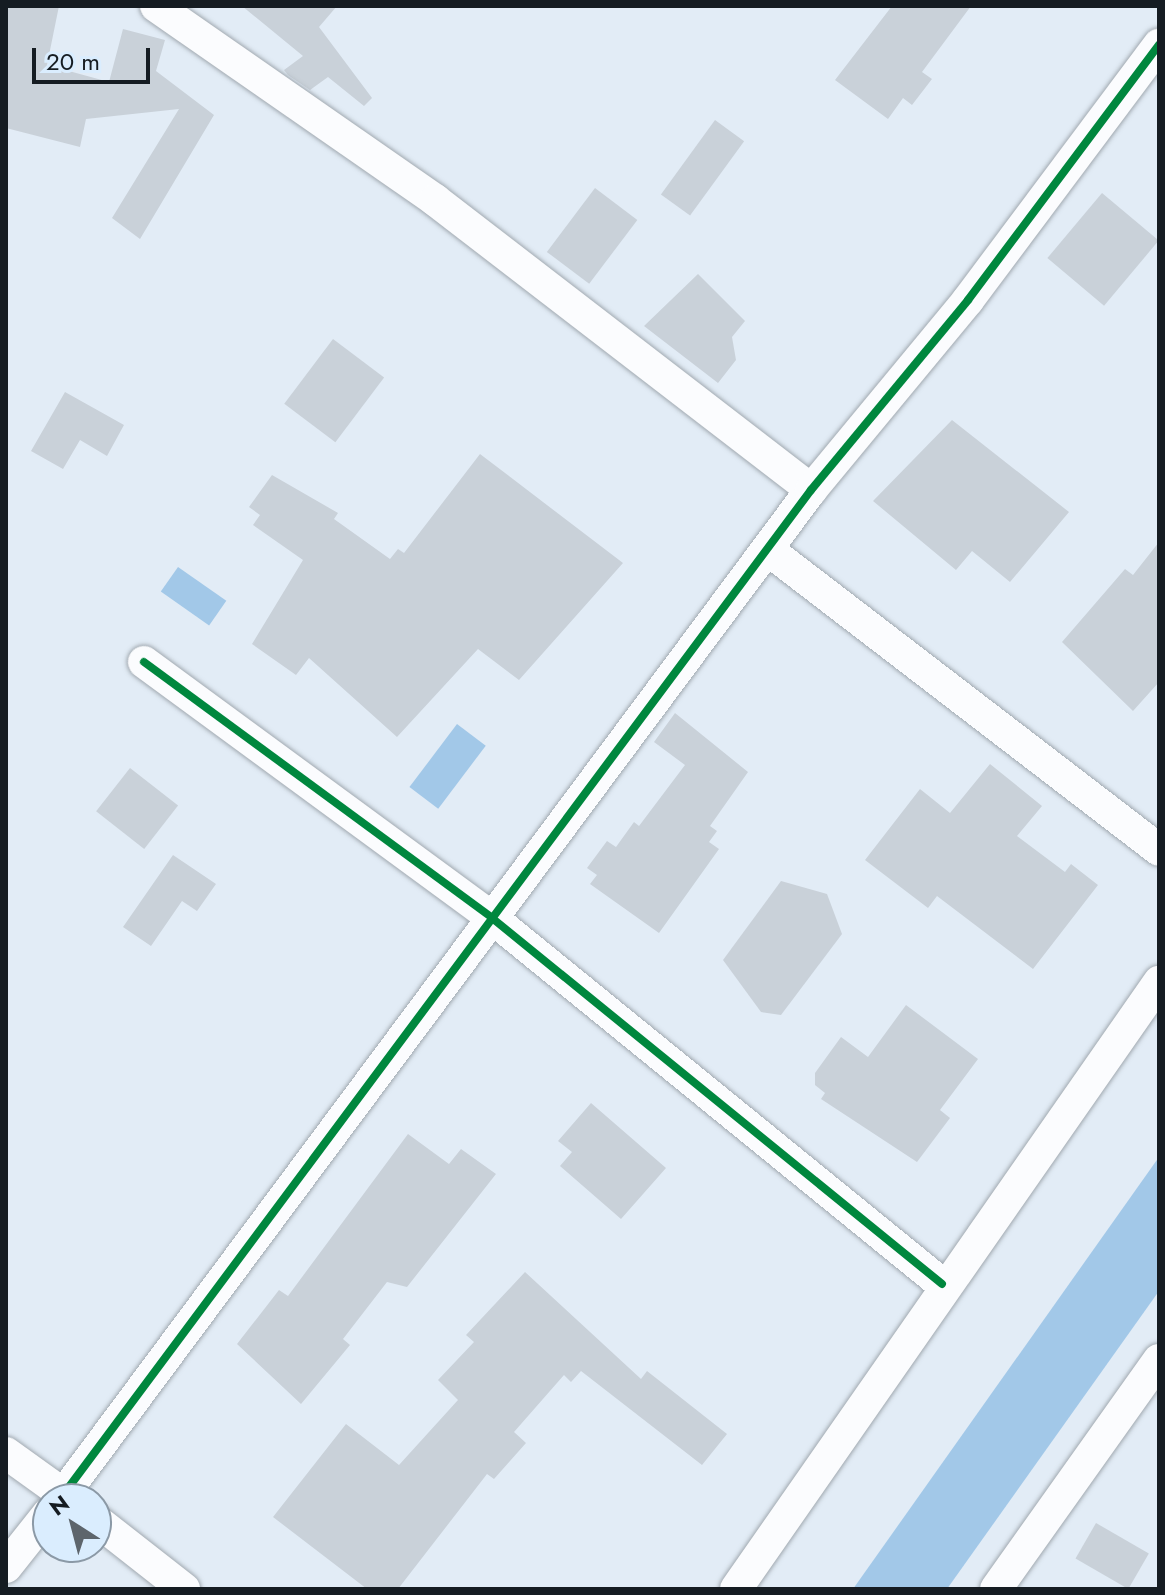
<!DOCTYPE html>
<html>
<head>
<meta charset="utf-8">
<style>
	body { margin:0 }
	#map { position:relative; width:1165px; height:1595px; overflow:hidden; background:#e2ecf6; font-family:Jost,sans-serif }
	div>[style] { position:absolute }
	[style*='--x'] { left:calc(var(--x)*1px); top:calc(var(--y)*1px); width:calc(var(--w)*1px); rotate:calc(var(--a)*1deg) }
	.water>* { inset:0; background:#a2c8e8; transform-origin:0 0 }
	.building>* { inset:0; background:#c9d1d9; transform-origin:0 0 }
	.roads { filter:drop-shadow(0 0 2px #a1a9b0) drop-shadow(0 0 2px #a1a9b0) }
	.street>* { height:32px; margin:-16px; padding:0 16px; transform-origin:16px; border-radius:16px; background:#fbfcfe }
	.cycleway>* { height:8px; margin:-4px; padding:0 4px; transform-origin:4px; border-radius:4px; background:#00873e }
	span { translate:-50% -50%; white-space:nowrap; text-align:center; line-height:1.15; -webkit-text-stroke:8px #daedfe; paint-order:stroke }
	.frame { position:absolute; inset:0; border:8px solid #151c22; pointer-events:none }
	.north { position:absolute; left:32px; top:1483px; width:80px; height:80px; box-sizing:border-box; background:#daedfe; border:2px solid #8b99a6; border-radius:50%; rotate:324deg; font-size:22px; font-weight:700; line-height:32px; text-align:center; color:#151c22 }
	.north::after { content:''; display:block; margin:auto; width:28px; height:36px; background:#5d656c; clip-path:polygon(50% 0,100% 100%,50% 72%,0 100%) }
	.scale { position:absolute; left:32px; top:48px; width:118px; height:36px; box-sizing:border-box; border:4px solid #151c22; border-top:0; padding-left:10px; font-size:24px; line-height:28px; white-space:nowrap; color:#151c22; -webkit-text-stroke:6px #daedfe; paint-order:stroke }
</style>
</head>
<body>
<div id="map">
	<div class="water">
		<div style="left:178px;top:567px;width:59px;height:30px;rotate:35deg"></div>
		<div style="left:457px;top:724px;width:36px;height:79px;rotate:37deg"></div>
		<div style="clip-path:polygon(1159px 1157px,1159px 1291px,947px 1589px,853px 1589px)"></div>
	</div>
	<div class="building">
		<div style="clip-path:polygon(6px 6px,59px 6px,47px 65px,109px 82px,123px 29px,165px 40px,156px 71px,214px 115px,140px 239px,112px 218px,179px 109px,86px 119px,80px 147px,6px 128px)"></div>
		<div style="clip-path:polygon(242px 6px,337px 6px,319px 27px,372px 98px,364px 106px,328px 77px,310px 90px,288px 75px,284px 70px,303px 56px)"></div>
		<div style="clip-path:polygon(892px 6px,971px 6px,922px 72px,932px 79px,912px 105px,903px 98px,888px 119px,835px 80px)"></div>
		<div style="left:715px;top:120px;width:36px;height:92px;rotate:36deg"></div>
		<div style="left:595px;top:188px;width:53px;height:80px;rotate:37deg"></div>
		<div style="left:1102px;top:193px;width:74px;height:85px;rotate:40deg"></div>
		<div style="clip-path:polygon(698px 274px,745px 321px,732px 337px,736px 360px,718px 383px,644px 326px)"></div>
		<div style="left:333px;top:339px;width:64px;height:81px;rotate:37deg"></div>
		<div style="clip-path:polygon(65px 392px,124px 425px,107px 456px,80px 440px,63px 469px,31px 451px)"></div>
		<div style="clip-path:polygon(952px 420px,1069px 512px,1010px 582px,972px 551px,956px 570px,873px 501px)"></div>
		<div style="clip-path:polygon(480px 454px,623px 563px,519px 680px,478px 649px,397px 737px,309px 658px,296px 675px,252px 644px,303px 560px,253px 525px,260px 515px,249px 507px,272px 475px,338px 513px,334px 519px,390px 559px,398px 549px,404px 553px)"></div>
		<div style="clip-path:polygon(1159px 542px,1159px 682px,1133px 711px,1062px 642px,1125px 569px,1133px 575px)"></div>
		<div style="clip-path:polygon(675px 713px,748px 772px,710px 826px,717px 831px,709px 842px,719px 849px,659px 933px,590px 884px,597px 875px,587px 868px,607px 841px,616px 847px,634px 822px,639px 826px,685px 765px,654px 742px)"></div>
		<div style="clip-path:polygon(990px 764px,1042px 806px,1017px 836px,1065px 872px,1071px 864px,1098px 885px,1033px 969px,937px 896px,928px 908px,865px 860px,920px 789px,950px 813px)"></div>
		<div style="left:130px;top:768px;width:61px;height:55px;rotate:38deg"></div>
		<div style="clip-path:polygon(173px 855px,216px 884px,197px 911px,182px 901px,151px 946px,123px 927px)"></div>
		<div style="clip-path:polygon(781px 881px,827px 894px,842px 934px,781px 1015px,761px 1012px,723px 960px)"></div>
		<div style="clip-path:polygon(906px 1005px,978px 1059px,940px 1110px,950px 1118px,917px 1162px,821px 1099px,825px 1093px,815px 1085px,815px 1073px,841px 1037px,868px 1057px)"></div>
		<div style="clip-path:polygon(591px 1103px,666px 1168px,621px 1219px,560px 1166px,572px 1152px,558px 1141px)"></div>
		<div style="clip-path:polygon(408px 1134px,449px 1164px,461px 1149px,496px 1174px,407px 1287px,387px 1282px,343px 1339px,350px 1345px,301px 1404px,237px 1344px,279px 1290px,288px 1296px)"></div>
		<div style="clip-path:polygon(525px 1272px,641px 1379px,647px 1371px,727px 1434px,702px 1465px,581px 1371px,571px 1382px,564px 1375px,514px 1432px,526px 1443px,494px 1479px,487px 1474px,398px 1589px,367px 1589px,273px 1517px,346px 1424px,399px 1465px,458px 1400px,438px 1380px,474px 1342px,466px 1335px)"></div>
		<div style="left:1096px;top:1523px;width:61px;height:41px;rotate:30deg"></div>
	</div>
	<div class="roads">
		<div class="street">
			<div style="--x:156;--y:6;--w:340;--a:34.8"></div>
			<div style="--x:435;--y:200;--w:475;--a:37.6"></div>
			<div style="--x:767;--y:549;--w:494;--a:37.5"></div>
			<div style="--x:144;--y:662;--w:432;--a:36.3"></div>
			<div style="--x:492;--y:918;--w:580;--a:39.12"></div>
			<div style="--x:6;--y:1453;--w:79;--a:35.7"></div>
			<div style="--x:60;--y:1499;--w:1258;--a:-53.34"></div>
			<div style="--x:811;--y:490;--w:246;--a:-50.4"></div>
			<div style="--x:968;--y:300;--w:319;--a:-53.2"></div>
			<div style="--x:96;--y:1520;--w:112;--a:38.1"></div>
			<div style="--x:6;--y:1567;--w:68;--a:-51.6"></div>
			<div style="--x:736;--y:1589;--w:740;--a:-55.13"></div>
			<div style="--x:996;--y:1589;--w:281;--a:-54.6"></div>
		</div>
	</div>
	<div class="cycleway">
		<div style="--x:144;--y:662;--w:432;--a:36.3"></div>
		<div style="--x:492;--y:918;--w:580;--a:39.12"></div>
		<div style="--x:60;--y:1499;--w:1258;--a:-53.34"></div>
		<div style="--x:811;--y:490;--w:246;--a:-50.4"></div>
		<div style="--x:968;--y:300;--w:319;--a:-53.2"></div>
	</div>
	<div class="frame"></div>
	<div class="north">N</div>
	<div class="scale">20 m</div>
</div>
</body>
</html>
